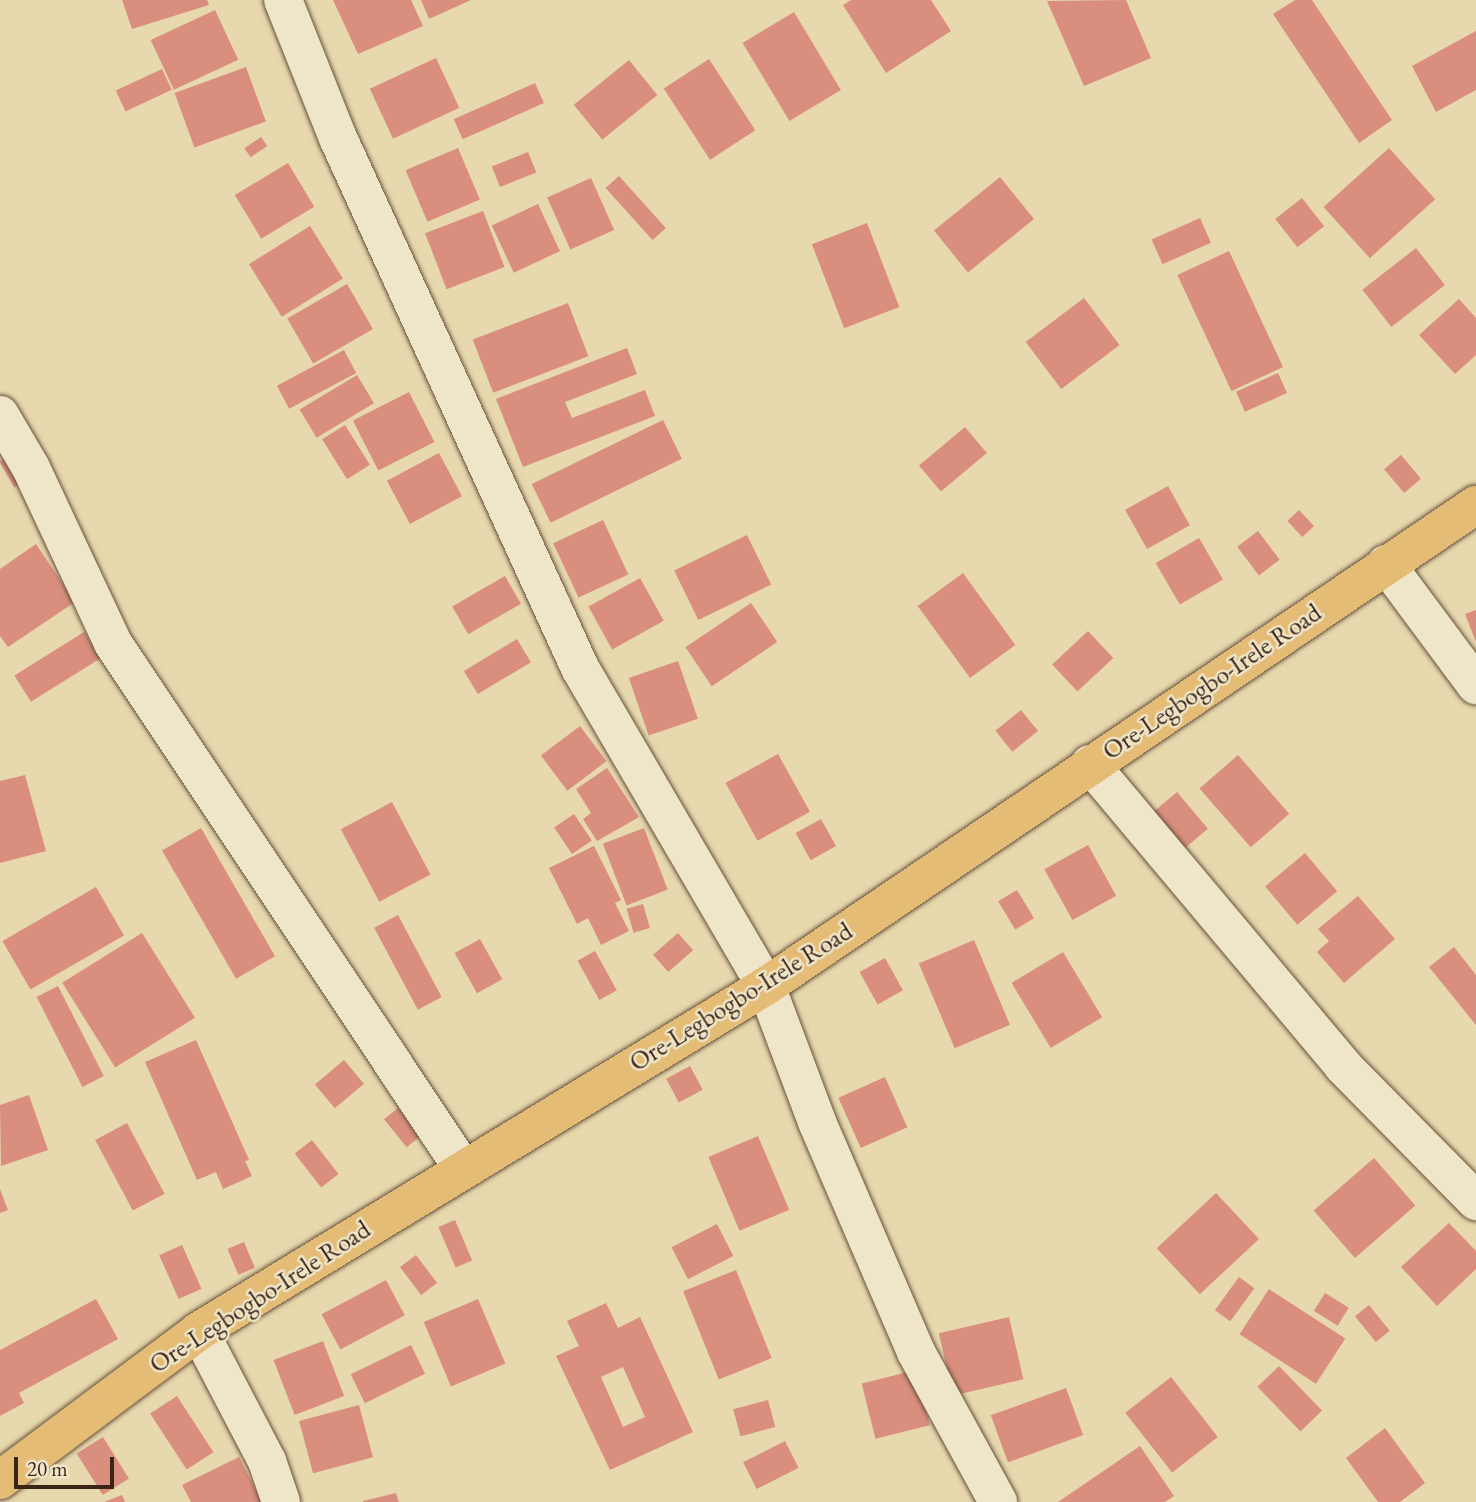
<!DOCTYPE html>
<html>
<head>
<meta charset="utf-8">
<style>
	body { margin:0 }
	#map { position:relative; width:1476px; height:1502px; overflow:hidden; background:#e7d8ad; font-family:"EB Garamond",serif }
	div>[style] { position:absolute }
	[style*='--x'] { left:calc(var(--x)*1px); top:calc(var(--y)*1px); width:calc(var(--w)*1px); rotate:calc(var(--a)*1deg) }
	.building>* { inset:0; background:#da8f7e; transform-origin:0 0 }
	.roads { filter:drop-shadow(0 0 2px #66503c) drop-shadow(0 0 2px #66503c) }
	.minor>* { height:38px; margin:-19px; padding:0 19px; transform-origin:19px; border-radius:19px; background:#efe6ca }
	.major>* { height:38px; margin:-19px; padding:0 19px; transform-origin:19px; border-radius:19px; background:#e4bc76 }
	span { translate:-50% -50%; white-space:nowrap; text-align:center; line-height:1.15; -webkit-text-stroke:5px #efe6ca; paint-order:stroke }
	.street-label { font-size:26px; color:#3b2316 }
	.scale { position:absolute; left:14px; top:1457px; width:100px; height:32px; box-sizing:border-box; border:4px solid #3b2316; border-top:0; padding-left:9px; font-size:21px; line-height:24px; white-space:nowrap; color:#3b2316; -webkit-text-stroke:5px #efe6ca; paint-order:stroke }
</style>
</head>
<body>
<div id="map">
	<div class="building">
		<div style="clip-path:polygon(122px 0,207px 0,209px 5px,132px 29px)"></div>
		<div style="clip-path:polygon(333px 0,411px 0,423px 26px,358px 54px)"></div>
		<div style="clip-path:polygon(421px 0,471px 0,429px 19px)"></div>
		<div style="clip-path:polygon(851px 0,931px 0,951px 31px,886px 73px,843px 5px)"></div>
		<div style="clip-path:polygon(1126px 0,1151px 58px,1084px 86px,1047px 1px)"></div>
		<div style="clip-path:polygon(1295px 0,1312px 0,1392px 120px,1359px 143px,1273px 14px)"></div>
		<div style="left:215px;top:10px;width:55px;height:71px;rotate:65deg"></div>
		<div style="left:794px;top:12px;width:91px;height:60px;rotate:59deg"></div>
		<div style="clip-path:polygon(1476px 31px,1476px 90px,1436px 112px,1412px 66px)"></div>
		<div style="left:436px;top:58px;width:55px;height:73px;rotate:65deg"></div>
		<div style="left:709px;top:59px;width:85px;height:54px;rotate:57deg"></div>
		<div style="left:629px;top:60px;width:45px;height:71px;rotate:51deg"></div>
		<div style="left:246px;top:67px;width:58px;height:76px;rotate:70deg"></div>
		<div style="left:162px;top:69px;width:23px;height:51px;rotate:65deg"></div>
		<div style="left:535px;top:83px;width:22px;height:89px;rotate:66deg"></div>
		<div style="left:261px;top:137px;width:11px;height:20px;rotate:56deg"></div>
		<div style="left:458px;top:148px;width:56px;height:57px;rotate:67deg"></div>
		<div style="left:1389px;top:148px;width:69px;height:88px;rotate:48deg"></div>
		<div style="left:528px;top:152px;width:22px;height:39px;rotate:68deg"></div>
		<div style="left:288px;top:163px;width:51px;height:62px;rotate:59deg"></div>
		<div style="left:619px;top:176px;width:70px;height:18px;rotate:48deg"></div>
		<div style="left:1000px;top:177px;width:54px;height:85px;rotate:51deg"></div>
		<div style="left:591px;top:178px;width:57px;height:48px;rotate:66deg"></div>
		<div style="left:1302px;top:198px;width:36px;height:34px;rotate:52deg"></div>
		<div style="left:538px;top:204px;width:52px;height:51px;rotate:65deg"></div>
		<div style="left:483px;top:211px;width:60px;height:62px;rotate:69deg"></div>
		<div style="left:1200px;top:218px;width:27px;height:53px;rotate:66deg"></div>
		<div style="left:867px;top:223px;width:90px;height:59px;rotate:69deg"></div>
		<div style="left:310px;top:226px;width:62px;height:72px;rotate:58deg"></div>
		<div style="left:1416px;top:248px;width:47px;height:68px;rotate:52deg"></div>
		<div style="left:1229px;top:251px;width:128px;height:57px;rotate:65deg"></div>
		<div style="left:347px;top:284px;width:52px;height:69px;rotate:60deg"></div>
		<div style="left:1084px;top:298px;width:59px;height:73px;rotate:53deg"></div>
		<div style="clip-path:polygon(1459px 299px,1476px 318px,1476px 355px,1455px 374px,1419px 335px)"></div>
		<div style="left:568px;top:303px;width:57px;height:102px;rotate:69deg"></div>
		<div style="clip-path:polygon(627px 348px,637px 374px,565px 402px,572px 418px,645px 390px,655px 416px,523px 467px,496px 399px)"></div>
		<div style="left:344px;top:350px;width:26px;height:76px;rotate:62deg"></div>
		<div style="left:1278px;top:373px;width:22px;height:46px;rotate:66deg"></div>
		<div style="left:357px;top:375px;width:33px;height:67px;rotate:59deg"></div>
		<div style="left:409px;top:392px;width:56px;height:63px;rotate:63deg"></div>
		<div style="left:663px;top:420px;width:43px;height:146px;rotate:64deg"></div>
		<div style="left:345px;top:425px;width:47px;height:27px;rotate:58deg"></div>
		<div style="left:965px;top:427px;width:34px;height:60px;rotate:50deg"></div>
		<div style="left:14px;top:453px;width:30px;height:17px;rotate:60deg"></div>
		<div style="left:439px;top:453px;width:49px;height:59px;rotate:62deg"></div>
		<div style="left:1401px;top:455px;width:31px;height:22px;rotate:50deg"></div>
		<div style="left:1168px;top:486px;width:45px;height:49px;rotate:61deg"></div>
		<div style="left:1299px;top:510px;width:22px;height:16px;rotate:47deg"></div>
		<div style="left:603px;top:520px;width:60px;height:55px;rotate:65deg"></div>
		<div style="left:1258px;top:531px;width:36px;height:26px;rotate:53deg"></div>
		<div style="left:747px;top:535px;width:55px;height:81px;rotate:64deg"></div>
		<div style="left:1199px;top:538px;width:48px;height:50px;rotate:60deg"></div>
		<div style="clip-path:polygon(36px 544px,75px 602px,8px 647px,0 636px,0 569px)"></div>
		<div style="left:963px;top:573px;width:89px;height:56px;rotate:54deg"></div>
		<div style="left:505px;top:576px;width:32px;height:61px;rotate:60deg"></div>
		<div style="left:640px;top:578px;width:49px;height:59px;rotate:61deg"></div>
		<div style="left:751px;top:603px;width:47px;height:79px;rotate:56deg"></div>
		<div style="clip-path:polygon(1476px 610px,1476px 642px,1465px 614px)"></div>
		<div style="left:1088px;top:631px;width:37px;height:49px;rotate:47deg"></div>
		<div style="left:84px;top:632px;width:31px;height:82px;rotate:58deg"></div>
		<div style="left:517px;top:639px;width:27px;height:62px;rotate:59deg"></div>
		<div style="left:678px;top:661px;width:61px;height:52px;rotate:71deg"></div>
		<div style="left:1021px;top:710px;width:27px;height:33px;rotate:51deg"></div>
		<div style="left:580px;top:726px;width:44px;height:49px;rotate:53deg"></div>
		<div style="left:778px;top:754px;width:66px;height:60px;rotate:61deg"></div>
		<div style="left:1238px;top:755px;width:78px;height:51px;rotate:49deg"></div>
		<div style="clip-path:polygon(607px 768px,639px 817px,597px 841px,583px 819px,591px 813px,576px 789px)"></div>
		<div style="clip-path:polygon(25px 775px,46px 851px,0 863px,0 781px)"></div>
		<div style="left:1177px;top:792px;width:48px;height:31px;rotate:50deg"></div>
		<div style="left:392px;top:802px;width:82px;height:58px;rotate:62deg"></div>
		<div style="left:574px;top:814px;width:32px;height:24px;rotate:56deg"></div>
		<div style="left:821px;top:819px;width:31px;height:29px;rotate:61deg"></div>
		<div style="left:201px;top:828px;width:148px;height:45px;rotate:60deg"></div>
		<div style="left:644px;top:828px;width:66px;height:44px;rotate:69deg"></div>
		<div style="left:1088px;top:845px;width:58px;height:50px;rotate:61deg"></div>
		<div style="clip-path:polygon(594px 846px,621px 900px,615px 903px,629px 931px,601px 945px,588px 918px,577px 924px,549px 868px)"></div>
		<div style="left:1305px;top:853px;width:50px;height:52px;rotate:50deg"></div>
		<div style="left:96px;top:887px;width:56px;height:108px;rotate:60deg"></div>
		<div style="left:1017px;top:890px;width:33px;height:22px;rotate:59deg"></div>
		<div style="clip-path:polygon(1358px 896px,1395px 939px,1344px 983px,1317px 952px,1329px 941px,1318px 929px)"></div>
		<div style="left:643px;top:904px;width:25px;height:17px;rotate:74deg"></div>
		<div style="left:398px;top:915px;width:93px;height:27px;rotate:62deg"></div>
		<div style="left:142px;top:933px;width:100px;height:94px;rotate:58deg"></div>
		<div style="left:678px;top:933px;width:23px;height:33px;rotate:49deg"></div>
		<div style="left:480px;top:939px;width:46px;height:29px;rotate:61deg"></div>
		<div style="left:974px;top:940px;width:92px;height:60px;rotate:67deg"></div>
		<div style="clip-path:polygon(1454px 947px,1476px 975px,1476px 1025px,1429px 967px)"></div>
		<div style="left:595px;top:951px;width:45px;height:20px;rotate:61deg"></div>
		<div style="left:1063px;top:952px;width:76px;height:60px;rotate:59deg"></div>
		<div style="left:885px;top:958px;width:37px;height:29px;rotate:61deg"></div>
		<div style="left:58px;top:986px;width:101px;height:24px;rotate:63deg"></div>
		<div style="clip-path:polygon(196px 1040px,249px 1160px,245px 1161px,252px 1176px,223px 1189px,216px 1172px,197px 1180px,145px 1062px)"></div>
		<div style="left:344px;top:1060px;width:31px;height:38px;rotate:50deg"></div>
		<div style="left:690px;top:1066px;width:27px;height:27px;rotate:62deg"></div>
		<div style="left:885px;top:1077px;width:55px;height:51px;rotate:66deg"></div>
		<div style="clip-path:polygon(29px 1095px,48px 1150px,1px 1166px,0 1105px)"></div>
		<div style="left:398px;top:1108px;width:36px;height:18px;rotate:51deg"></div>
		<div style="left:127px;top:1123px;width:80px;height:36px;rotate:62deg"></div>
		<div style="left:758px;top:1136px;width:80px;height:54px;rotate:67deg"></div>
		<div style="left:312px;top:1140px;width:43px;height:22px;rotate:52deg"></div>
		<div style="left:1374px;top:1158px;width:63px;height:80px;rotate:49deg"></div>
		<div style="clip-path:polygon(0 1189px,8px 1210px,0 1213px)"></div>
		<div style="left:1216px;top:1193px;width:63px;height:81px;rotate:47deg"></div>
		<div style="left:455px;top:1220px;width:44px;height:18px;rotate:67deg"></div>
		<div style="clip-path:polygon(1449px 1223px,1476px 1251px,1476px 1269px,1437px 1306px,1401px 1267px)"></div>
		<div style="left:717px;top:1224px;width:36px;height:51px;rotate:63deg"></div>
		<div style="left:244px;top:1242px;width:28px;height:18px;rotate:67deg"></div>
		<div style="left:182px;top:1245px;width:48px;height:25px;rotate:66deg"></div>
		<div style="left:416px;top:1255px;width:35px;height:20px;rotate:53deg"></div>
		<div style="left:736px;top:1270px;width:95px;height:57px;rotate:68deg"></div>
		<div style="left:1239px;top:1277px;width:19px;height:41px;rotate:36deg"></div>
		<div style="left:386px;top:1280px;width:40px;height:73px;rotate:62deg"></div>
		<div style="left:1269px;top:1289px;width:91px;height:54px;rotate:33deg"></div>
		<div style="left:1325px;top:1293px;width:28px;height:21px;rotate:32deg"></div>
		<div style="clip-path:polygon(96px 1299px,118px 1339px,19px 1393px,24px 1403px,0 1416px,0 1350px)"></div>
		<div style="left:478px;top:1299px;width:70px;height:59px;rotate:67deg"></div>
		<div style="clip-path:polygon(evenodd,606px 1303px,618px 1328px,640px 1317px,693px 1432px,610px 1470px,556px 1356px,579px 1346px,567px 1321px,606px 1303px,623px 1367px,645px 1417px,623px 1427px,601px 1377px,623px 1367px)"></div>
		<div style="left:1369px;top:1305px;width:33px;height:18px;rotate:51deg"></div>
		<div style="left:1009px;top:1317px;width:64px;height:72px;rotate:77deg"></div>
		<div style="left:323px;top:1341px;width:59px;height:53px;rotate:69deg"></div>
		<div style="left:411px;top:1345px;width:32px;height:67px;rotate:64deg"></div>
		<div style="left:1279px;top:1366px;width:62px;height:30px;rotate:46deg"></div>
		<div style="left:916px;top:1370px;width:57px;height:56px;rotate:76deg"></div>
		<div style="left:1171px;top:1377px;width:76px;height:58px;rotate:52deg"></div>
		<div style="left:1066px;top:1388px;width:50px;height:80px;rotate:70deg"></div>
		<div style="left:177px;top:1396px;width:67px;height:32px;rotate:57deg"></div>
		<div style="left:768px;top:1400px;width:28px;height:36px;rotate:75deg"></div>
		<div style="left:359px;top:1405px;width:54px;height:62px;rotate:75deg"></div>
		<div style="clip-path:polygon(1385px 1428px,1425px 1483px,1400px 1502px,1378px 1502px,1346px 1458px)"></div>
		<div style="left:103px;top:1437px;width:49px;height:31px;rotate:58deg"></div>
		<div style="left:785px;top:1441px;width:30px;height:47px;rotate:63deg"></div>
		<div style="clip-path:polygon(1140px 1446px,1174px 1496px,1165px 1502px,1058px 1502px)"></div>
		<div style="clip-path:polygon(239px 1457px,262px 1502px,191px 1502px,182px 1485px)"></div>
		<div style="clip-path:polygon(396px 1493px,399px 1502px,363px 1502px,363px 1501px)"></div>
		<div style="clip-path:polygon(122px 1495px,125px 1502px,104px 1502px)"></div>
	</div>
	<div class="roads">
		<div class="minor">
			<div style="--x:283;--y:0;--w:149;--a:68.3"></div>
			<div style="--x:338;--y:138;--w:583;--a:65.46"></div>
			<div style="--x:580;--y:668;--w:368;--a:59.7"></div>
			<div style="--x:766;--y:986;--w:145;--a:69.4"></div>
			<div style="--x:817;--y:1122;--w:250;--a:66.7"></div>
			<div style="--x:916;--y:1352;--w:171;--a:61.3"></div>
			<div style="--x:0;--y:415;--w:61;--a:59.7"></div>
			<div style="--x:31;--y:468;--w:193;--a:64.9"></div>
			<div style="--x:113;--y:643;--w:630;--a:56.34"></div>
			<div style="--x:1386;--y:564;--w:151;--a:53.4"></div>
			<div style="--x:1090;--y:764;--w:394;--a:50"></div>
			<div style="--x:1343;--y:1066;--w:190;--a:45.4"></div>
			<div style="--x:199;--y:1331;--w:147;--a:62.4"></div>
			<div style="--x:267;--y:1461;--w:43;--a:71.1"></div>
		</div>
		<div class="major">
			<div style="--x:0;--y:1480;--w:249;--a:-36.8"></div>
			<div style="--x:199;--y:1331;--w:664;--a:-31.32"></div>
			<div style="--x:766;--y:986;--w:858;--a:-34.12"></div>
		</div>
	</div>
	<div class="street-label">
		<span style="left:1212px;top:682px;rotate:-34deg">Ore-Legbogbo-Irele Road</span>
		<span style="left:741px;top:997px;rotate:-32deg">Ore-Legbogbo-Irele Road</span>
		<span style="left:260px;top:1297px;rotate:-33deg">Ore-Legbogbo-Irele Road</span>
	</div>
	<div class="scale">20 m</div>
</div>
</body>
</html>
